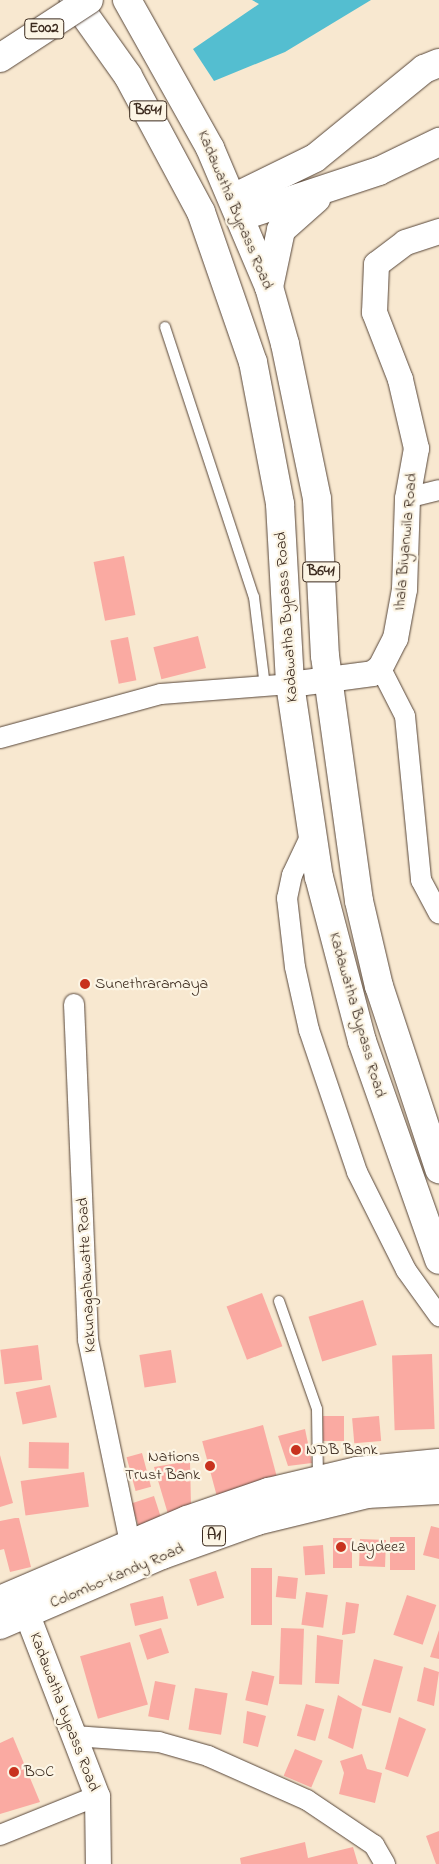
<!DOCTYPE html>
<html>
<head>
<meta charset="utf-8">
<style>
	body { margin:0 }
	#map { position:relative; width:439px; height:1864px; overflow:hidden; background:#f8e8d0; font-family:"Indie Flower",sans-serif }
	div>[style] { position:absolute }
	[style*='--x'] { left:calc(var(--x)*1px); top:calc(var(--y)*1px); width:calc(var(--w)*1px); rotate:calc(var(--a)*1deg) }
	.water>* { inset:0; background:#54bed0 }
	.building>* { inset:0; background:#faaaa2; transform-origin:0 0 }
	.roads { filter:drop-shadow(0 0 1px #574639) drop-shadow(0 0 1px #574639) }
	.service>* { height:10px; margin:-5px; padding:0 5px; transform-origin:5px; border-radius:5px; background:#fff }
	.minor>* { height:20px; margin:-10px; padding:0 10px; transform-origin:10px; border-radius:10px; background:#fff }
	.tertiary>* { height:25px; margin:-12.5px; padding:0 12.5px; transform-origin:12.5px; border-radius:12.5px; background:#fff }
	.primary>* { height:28px; margin:-14px; padding:0 14px; transform-origin:14px; border-radius:14px; background:#fff }
	.trunk>* { height:28px; margin:-14px; padding:0 14px; transform-origin:14px; border-radius:14px; background:#fff }
	.motorway>* { height:28px; margin:-14px; padding:0 14px; transform-origin:14px; border-radius:14px; background:#fff }
	.bridges { filter:drop-shadow(0 0 1px #574639) drop-shadow(0 0 1px #574639) }
	.motorway-bridge>* { height:28px; margin:-14px; padding:0 14px; transform-origin:14px; border-radius:14px; background:#fff }
	.dots>* { width:14px; height:14px; translate:-50% -50%; box-sizing:border-box; border:2px solid #fcf5e5; border-radius:50% }
	span { translate:-50% -50%; white-space:nowrap; text-align:center; line-height:1.15; -webkit-text-stroke:4.5px #fcf5e5; paint-order:stroke }
	.shield-label span { padding:1px 4px; background:#fcf5e5; border:1px solid; border-radius:4px; -webkit-text-stroke-width:0 }
	.shield-label { font-size:15px; color:#3b2a1e; font-weight:700 }
	.street-label { font-size:16px; color:#3b2a1e }
	.poi-label { font-size:16px; color:#3b2a1e }
	.left { translate:0 -50%; text-align:left }
	.right { translate:-100% -50%; text-align:right }
</style>
</head>
<body>
<div id="map">
	<div class="water">
		<div style="clip-path:polygon(252px 0,371px 0,285px 52px,214px 81px,193px 49px,259px 4px)"></div>
	</div>
	<div class="building">
		<div style="left:124px;top:556px;width:60px;height:31px;rotate:79deg"></div>
		<div style="left:198px;top:636px;width:33px;height:46px;rotate:76deg"></div>
		<div style="left:128px;top:637px;width:44px;height:18px;rotate:79deg"></div>
		<div style="left:262px;top:1293px;width:57px;height:38px;rotate:69deg"></div>
		<div style="left:363px;top:1300px;width:47px;height:57px;rotate:73deg"></div>
		<div style="left:38px;top:1345px;width:35px;height:38px;rotate:83deg"></div>
		<div style="left:171px;top:1350px;width:33px;height:32px;rotate:81deg"></div>
		<div style="left:432px;top:1354px;width:75px;height:40px;rotate:88deg"></div>
		<div style="left:50px;top:1385px;width:33px;height:35px;rotate:78deg"></div>
		<div style="left:323px;top:1416px;width:21px;height:25px"></div>
		<div style="left:379px;top:1416px;width:25px;height:27px;rotate:85deg"></div>
		<div style="left:263px;top:1425px;width:60px;height:63px;rotate:75deg"></div>
		<div style="clip-path:polygon(305px 1429px,312px 1463px,288px 1466px,278px 1436px)"></div>
		<div style="left:29px;top:1442px;width:40px;height:26px;rotate:1deg"></div>
		<div style="left:142px;top:1453px;width:35px;height:16px;rotate:75deg"></div>
		<div style="clip-path:polygon(0 1455px,13px 1503px,0 1507px)"></div>
		<div style="clip-path:polygon(190px 1461px,191px 1506px,168px 1514px,154px 1467px)"></div>
		<div style="left:84px;top:1472px;width:35px;height:64px;rotate:82deg"></div>
		<div style="left:154px;top:1496px;width:26px;height:24px;rotate:72deg"></div>
		<div style="clip-path:polygon(15px 1518px,19px 1518px,31px 1567px,10px 1572px,4px 1549px,0 1550px,0 1521px)"></div>
		<div style="clip-path:polygon(431px 1526px,439px 1528px,439px 1559px,423px 1555px)"></div>
		<div style="left:390px;top:1537px;width:25px;height:33px"></div>
		<div style="left:333px;top:1538px;width:19px;height:30px"></div>
		<div style="left:360px;top:1539px;width:26px;height:27px;rotate:2deg"></div>
		<div style="left:323px;top:1545px;width:29px;height:20px;rotate:86deg"></div>
		<div style="left:251px;top:1568px;width:21px;height:57px"></div>
		<div style="left:216px;top:1571px;width:28px;height:28px;rotate:73deg"></div>
		<div style="left:278px;top:1576px;width:20px;height:21px;rotate:6deg"></div>
		<div style="left:306px;top:1592px;width:22px;height:33px;rotate:8deg"></div>
		<div style="left:407px;top:1595px;width:31px;height:42px;rotate:19deg"></div>
		<div style="left:163px;top:1596px;width:23px;height:34px;rotate:77deg"></div>
		<div style="clip-path:polygon(346px 1602px,359px 1604px,355px 1633px,342px 1635px)"></div>
		<div style="left:161px;top:1628px;width:26px;height:23px;rotate:72deg"></div>
		<div style="left:281px;top:1628px;width:23px;height:56px;rotate:2deg"></div>
		<div style="clip-path:polygon(439px 1630px,439px 1659px,430px 1657px)"></div>
		<div style="clip-path:polygon(317px 1635px,343px 1640px,339px 1684px,315px 1683px)"></div>
		<div style="left:130px;top:1642px;width:65px;height:52px;rotate:74deg"></div>
		<div style="left:374px;top:1659px;width:30px;height:48px;rotate:15deg"></div>
		<div style="clip-path:polygon(424px 1667px,439px 1672px,434px 1706px,417px 1701px)"></div>
		<div style="left:252px;top:1671px;width:23px;height:30px;rotate:13deg"></div>
		<div style="left:155px;top:1681px;width:21px;height:36px;rotate:11deg"></div>
		<div style="left:195px;top:1688px;width:33px;height:42px;rotate:9deg"></div>
		<div style="clip-path:polygon(338px 1695px,362px 1709px,353px 1749px,328px 1738px)"></div>
		<div style="left:306px;top:1704px;width:19px;height:33px;rotate:16deg"></div>
		<div style="clip-path:polygon(247px 1711px,266px 1716px,258px 1747px,243px 1743px)"></div>
		<div style="clip-path:polygon(399px 1717px,426px 1729px,408px 1777px,385px 1769px)"></div>
		<div style="clip-path:polygon(13px 1737px,40px 1802px,0 1814px,0 1743px)"></div>
		<div style="left:295px;top:1749px;width:30px;height:29px;rotate:23deg"></div>
		<div style="clip-path:polygon(362px 1754px,367px 1769px,382px 1773px,375px 1803px,339px 1794px,344px 1773px,340px 1761px)"></div>
		<div style="clip-path:polygon(439px 1831px,439px 1864px,436px 1864px,426px 1836px)"></div>
		<div style="clip-path:polygon(305px 1842px,308px 1858px,353px 1847px,358px 1864px,241px 1864px,240px 1858px)"></div>
	</div>
	<div class="roads">
		<div class="service">
			<div style="--x:165;--y:327;--w:284;--a:71.8"></div>
			<div style="--x:254;--y:597;--w:90;--a:83"></div>
			<div style="--x:279;--y:1301;--w:114;--a:70.6"></div>
			<div style="--x:317;--y:1409;--w:69;--a:89.2"></div>
		</div>
		<div class="minor">
			<div style="--x:407;--y:498;--w:33;--a:-14"></div>
			<div style="--x:380;--y:667;--w:55;--a:63"></div>
			<div style="--x:405;--y:716;--w:165;--a:84.4"></div>
			<div style="--x:421;--y:880;--w:38;--a:62"></div>
			<div style="--x:0;--y:738;--w:167;--a:-15.3"></div>
			<div style="--x:161;--y:694;--w:129;--a:-4.4"></div>
			<div style="--x:311;--y:835;--w:44;--a:115.4"></div>
			<div style="--x:292;--y:875;--w:24;--a:102"></div>
			<div style="--x:287;--y:898;--w:69;--a:83.4"></div>
			<div style="--x:295;--y:967;--w:65;--a:77.5"></div>
			<div style="--x:309;--y:1030;--w:150;--a:71.3"></div>
			<div style="--x:357;--y:1172;--w:110;--a:63.4"></div>
			<div style="--x:406;--y:1270;--w:57;--a:54.3"></div>
			<div style="--x:74;--y:1004;--w:336;--a:87.6"></div>
			<div style="--x:88;--y:1340;--w:207;--a:78.3"></div>
			<div style="--x:74;--y:1736;--w:85;--a:4"></div>
			<div style="--x:159;--y:1742;--w:51;--a:15.9"></div>
			<div style="--x:208;--y:1756;--w:108;--a:24"></div>
			<div style="--x:307;--y:1800;--w:81;--a:33.9"></div>
			<div style="--x:374;--y:1845;--w:22;--a:60"></div>
			<div style="--x:0;--y:1835;--w:105;--a:-21.9"></div>
		</div>
		<div class="tertiary">
			<div style="--x:290;--y:684;--w:83;--a:-7.6"></div>
			<div style="--x:372;--y:673;--w:10;--a:-37"></div>
			<div style="--x:380;--y:667;--w:33;--a:-63"></div>
			<div style="--x:395;--y:638;--w:50;--a:-79.6"></div>
			<div style="--x:404;--y:589;--w:91;--a:-88.1"></div>
			<div style="--x:407;--y:498;--w:51;--a:-79.8"></div>
			<div style="--x:416;--y:448;--w:71;--a:-103.1"></div>
			<div style="--x:400;--y:379;--w:72;--a:-111.2"></div>
			<div style="--x:374;--y:312;--w:48;--a:-87.6"></div>
			<div style="--x:376;--y:264;--w:36;--a:-37"></div>
			<div style="--x:405;--y:242;--w:36;--a:-18"></div>
			<div style="--x:19;--y:1594;--w:217;--a:68.9"></div>
			<div style="--x:97;--y:1796;--w:68;--a:89.2"></div>
		</div>
		<div class="primary">
			<div style="--x:74;--y:0;--w:93;--a:54.6"></div>
			<div style="--x:128;--y:76;--w:154;--a:61.8"></div>
			<div style="--x:201;--y:212;--w:159;--a:70.9"></div>
			<div style="--x:253;--y:362;--w:145;--a:79.2"></div>
			<div style="--x:280;--y:504;--w:180;--a:86.8"></div>
			<div style="--x:290;--y:684;--w:195;--a:81.5"></div>
			<div style="--x:319;--y:877;--w:170;--a:75.3"></div>
			<div style="--x:362;--y:1041;--w:232;--a:70.6"></div>
			<div style="--x:127;--y:0;--w:170;--a:60.7"></div>
			<div style="--x:210;--y:148;--w:151;--a:67"></div>
			<div style="--x:269;--y:287;--w:59;--a:74.3"></div>
			<div style="--x:285;--y:344;--w:158;--a:78.3"></div>
			<div style="--x:317;--y:499;--w:157;--a:87.1"></div>
			<div style="--x:325;--y:656;--w:247;--a:82.1"></div>
			<div style="--x:359;--y:901;--w:87;--a:76.8"></div>
			<div style="--x:379;--y:986;--w:193;--a:71.8"></div>
		</div>
		<div class="trunk">
			<div style="--x:0;--y:1600;--w:203;--a:-23.2"></div>
			<div style="--x:187;--y:1520;--w:86;--a:-19.1"></div>
			<div style="--x:268;--y:1492;--w:91;--a:-13.3"></div>
			<div style="--x:357;--y:1471;--w:82;--a:-5.6"></div>
			<div style="--x:0;--y:1625;--w:176;--a:-23.4"></div>
			<div style="--x:162;--y:1555;--w:101;--a:-19.7"></div>
			<div style="--x:257;--y:1521;--w:113;--a:-13.8"></div>
			<div style="--x:367;--y:1494;--w:72;--a:-3.2"></div>
		</div>
		<div class="motorway">
			<div style="--x:233;--y:198;--w:91;--a:-26"></div>
			<div style="--x:315;--y:158;--w:141;--a:-39.2"></div>
			<div style="--x:424;--y:69;--w:16;--a:-22"></div>
			<div style="--x:240;--y:217;--w:146;--a:-18.3"></div>
			<div style="--x:379;--y:171;--w:67;--a:-25.8"></div>
			<div style="--x:269;--y:287;--w:58;--a:-78.1"></div>
			<div style="--x:281;--y:230;--w:47;--a:-41.5"></div>
		</div>
	</div>
	<div class="bridges">
		<div class="motorway-bridge">
			<div style="--x:0;--y:58;--w:106;--a:-33.1"></div>
		</div>
	</div>
	<div class="dots">
		<div style="left:85px;top:984px;background:#c8321e"></div>
		<div style="left:296px;top:1450px;background:#c8321e"></div>
		<div style="left:210px;top:1466px;background:#c8321e"></div>
		<div style="left:341px;top:1547px;background:#c8321e"></div>
		<div style="left:14px;top:1772px;background:#c8321e"></div>
	</div>
	<div class="shield-label">
		<span style="left:44px;top:29px">E002</span>
		<span style="left:148px;top:111px">B641</span>
		<span style="left:321px;top:572px">B641</span>
		<span style="left:214px;top:1536px">A1</span>
	</div>
	<div class="street-label">
		<span style="left:235px;top:210px;rotate:67deg">Kadawatha Bypass Road</span>
		<span style="left:406px;top:542px;rotate:-85deg">Ihala Biyanwila Road</span>
		<span style="left:287px;top:617px;rotate:-94deg">Kadawatha Bypass Road</span>
		<span style="left:357px;top:1015px;rotate:74deg">Kadawatha Bypass Road</span>
		<span style="left:87px;top:1275px;rotate:-93deg">Kekunagahawatte Road</span>
		<span style="left:117px;top:1576px;rotate:-23deg">Colombo-Kandy Road</span>
		<span style="left:64px;top:1712px;rotate:69deg">Kadawatha bypass Road</span>
	</div>
	<div class="poi-label">
		<span class="left" style="left:95px;top:984px">Sunethraramaya</span>
		<span class="left" style="left:306px;top:1450px">NDB Bank</span>
		<span class="right" style="left:200px;top:1466px">Nations<br>Trust Bank</span>
		<span class="left" style="left:351px;top:1547px">Laydeez</span>
		<span class="left" style="left:24px;top:1772px">BOC</span>
	</div>
</div>
</body>
</html>
